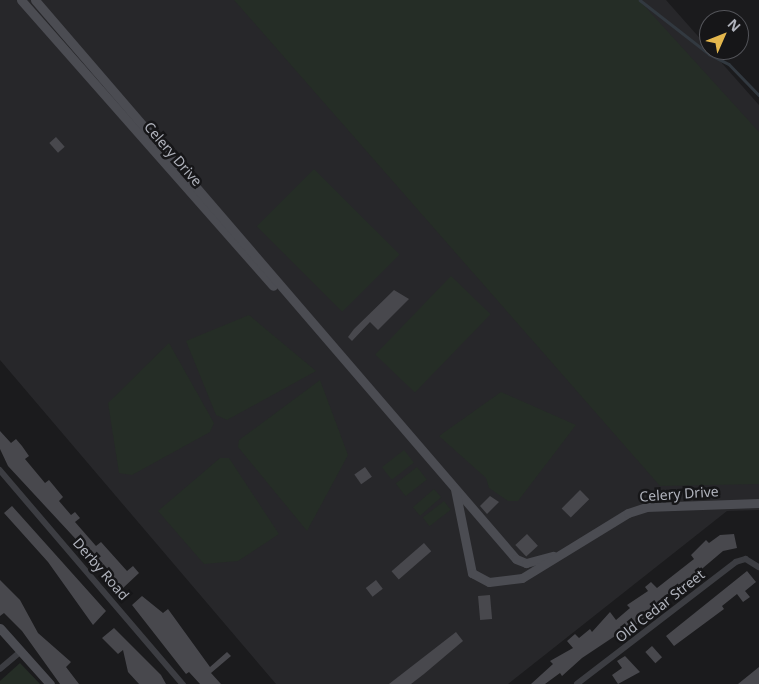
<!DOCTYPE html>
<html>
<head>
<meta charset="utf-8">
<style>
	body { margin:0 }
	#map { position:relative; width:759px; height:684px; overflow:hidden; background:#1b1b1d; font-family:"Noto Sans",sans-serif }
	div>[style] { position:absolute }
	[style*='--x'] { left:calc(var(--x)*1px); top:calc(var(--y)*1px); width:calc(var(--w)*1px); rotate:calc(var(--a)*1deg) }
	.built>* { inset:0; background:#27272a }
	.green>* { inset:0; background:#252d26; transform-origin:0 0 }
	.stream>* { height:2.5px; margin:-1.25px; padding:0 1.25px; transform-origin:1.25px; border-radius:1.25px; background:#323940 }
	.building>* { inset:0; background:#48484d; transform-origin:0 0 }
	.street>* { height:5.5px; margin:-2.75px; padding:0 2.75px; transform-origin:2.75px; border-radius:2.75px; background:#3c3d42 }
	.secondary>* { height:9px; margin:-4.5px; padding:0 4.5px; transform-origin:4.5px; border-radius:4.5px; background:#4b4c52 }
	span { translate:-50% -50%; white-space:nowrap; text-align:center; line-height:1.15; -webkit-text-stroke:5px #161618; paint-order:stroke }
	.street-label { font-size:14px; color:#afb2bb }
	.north { position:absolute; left:699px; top:10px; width:50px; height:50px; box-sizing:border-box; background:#161618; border:1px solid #535459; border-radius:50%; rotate:46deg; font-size:14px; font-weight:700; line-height:20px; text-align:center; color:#afb2bb }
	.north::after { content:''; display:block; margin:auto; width:18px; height:22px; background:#e4b74d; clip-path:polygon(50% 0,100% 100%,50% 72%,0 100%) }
</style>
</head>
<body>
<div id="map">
	<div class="built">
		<div style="clip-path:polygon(0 0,666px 0,759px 105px,759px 510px,727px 511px,508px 684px,276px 684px,0 360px)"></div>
	</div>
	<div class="green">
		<div style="clip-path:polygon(234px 0,639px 0,759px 132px,759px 484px,660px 486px)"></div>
		<div style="left:314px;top:169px;width:121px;height:81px;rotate:45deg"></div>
		<div style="left:451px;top:276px;width:55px;height:109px;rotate:44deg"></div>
		<div style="clip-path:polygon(249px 315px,316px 371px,227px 420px,216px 415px,186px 341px)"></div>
		<div style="clip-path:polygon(169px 343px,214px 423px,210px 432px,132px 475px,119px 473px,108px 403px)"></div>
		<div style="clip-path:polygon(320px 380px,348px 455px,307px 531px,238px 447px,239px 440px)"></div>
		<div style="clip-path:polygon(501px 392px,576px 425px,518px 501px,508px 501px,489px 488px,486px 478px,439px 436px)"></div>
		<div style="left:404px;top:450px;width:16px;height:28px;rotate:52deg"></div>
		<div style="clip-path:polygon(220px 458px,229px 458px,279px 534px,238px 561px,204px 564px,158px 511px)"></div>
		<div style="left:417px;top:467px;width:16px;height:27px;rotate:52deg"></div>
		<div style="left:434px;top:489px;width:11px;height:28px;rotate:49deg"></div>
		<div style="left:444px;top:501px;width:11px;height:27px;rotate:52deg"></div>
		<div style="clip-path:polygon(20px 663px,40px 684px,0 684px,0 681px)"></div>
	</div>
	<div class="stream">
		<div style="--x:640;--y:0;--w:88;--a:38"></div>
		<div style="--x:709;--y:54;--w:22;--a:27"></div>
		<div style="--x:729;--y:64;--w:43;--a:45.9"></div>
	</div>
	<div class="building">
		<div style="left:56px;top:137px;width:13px;height:9px;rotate:48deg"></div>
		<div style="clip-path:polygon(394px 290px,409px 299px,378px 330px,370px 322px,352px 341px,348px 337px,354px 329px)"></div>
		<div style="clip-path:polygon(0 431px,11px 443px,16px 439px,22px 446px,29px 456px,25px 459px,45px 483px,49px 480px,54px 486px,63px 497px,59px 501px,71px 515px,75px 512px,80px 518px,75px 522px,96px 546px,101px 542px,127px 571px,133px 566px,139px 573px,122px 589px,8px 466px,0 449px)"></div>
		<div style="left:365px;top:467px;width:12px;height:13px;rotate:55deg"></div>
		<div style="left:580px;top:490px;width:13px;height:26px;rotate:45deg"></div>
		<div style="clip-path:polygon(490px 496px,499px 502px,487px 514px,480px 506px)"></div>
		<div style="clip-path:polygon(12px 506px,106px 611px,93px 625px,48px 562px,4px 513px)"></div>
		<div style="left:527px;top:534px;width:16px;height:16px;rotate:47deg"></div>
		<div style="clip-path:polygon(734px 534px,737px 548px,723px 551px,618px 640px,615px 636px,582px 658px,562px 676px,560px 673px,545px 684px,531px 684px,553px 664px,550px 661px,573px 648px,567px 641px,575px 634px,579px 638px,590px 629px,592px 632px,610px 612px,616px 620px,630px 608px,627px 605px,648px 591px,645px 587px,651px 582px,657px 588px,694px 559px,691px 555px,706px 540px,709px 543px,720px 535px)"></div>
		<div style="left:424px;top:543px;width:11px;height:43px;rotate:49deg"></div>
		<div style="clip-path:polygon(747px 571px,756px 582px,745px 591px,750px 597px,743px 602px,737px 594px,722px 606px,724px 609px,674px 646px,666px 636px)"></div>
		<div style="clip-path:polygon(0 580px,20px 600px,38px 633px,71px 662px,66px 667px,79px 684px,60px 684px,22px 631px,4px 613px,0 616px)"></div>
		<div style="left:376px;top:580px;width:11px;height:13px;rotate:52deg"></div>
		<div style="left:490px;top:595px;width:24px;height:12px;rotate:85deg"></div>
		<div style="clip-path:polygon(142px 596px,163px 613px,168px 609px,210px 667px,227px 652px,231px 656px,211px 673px,221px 684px,200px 684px,189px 672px,186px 674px,132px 605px)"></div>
		<div style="clip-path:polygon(114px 628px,161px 675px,166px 684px,139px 684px,128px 672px,123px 650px,118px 654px,102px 638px)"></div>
		<div style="clip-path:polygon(456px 632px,463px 641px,424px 674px,411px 684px,389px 684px)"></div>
		<div style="left:652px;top:646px;width:15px;height:9px;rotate:48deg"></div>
		<div style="clip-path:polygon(625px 656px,640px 672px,618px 684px,612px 675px,622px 668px,617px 661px)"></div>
		<div style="clip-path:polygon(759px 667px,759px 684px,738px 684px)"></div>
	</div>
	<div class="street">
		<div style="--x:0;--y:470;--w:282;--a:49.5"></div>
		<div style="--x:0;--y:669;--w:26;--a:-40"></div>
		<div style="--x:577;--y:684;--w:200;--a:-37.5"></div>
		<div style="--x:736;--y:562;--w:10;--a:-17"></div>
		<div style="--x:746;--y:559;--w:15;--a:32"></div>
	</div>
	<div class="secondary">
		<div style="--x:21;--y:0;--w:381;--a:48.6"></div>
		<div style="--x:35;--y:0;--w:737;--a:49.29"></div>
		<div style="--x:516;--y:559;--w:11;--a:22"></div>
		<div style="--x:526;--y:563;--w:28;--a:-15"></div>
		<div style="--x:455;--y:489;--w:86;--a:78.6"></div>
		<div style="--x:472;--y:573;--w:19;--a:28"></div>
		<div style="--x:489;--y:582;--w:33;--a:-7"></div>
		<div style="--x:522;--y:578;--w:124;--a:-31.5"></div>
		<div style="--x:628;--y:513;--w:19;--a:-18"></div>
		<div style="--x:646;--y:507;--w:113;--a:-2"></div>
		<div style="--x:0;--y:628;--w:75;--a:48.2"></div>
	</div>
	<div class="street-label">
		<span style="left:173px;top:154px;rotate:49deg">Celery Drive</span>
		<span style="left:679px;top:494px;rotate:-4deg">Celery Drive</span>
		<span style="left:101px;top:569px;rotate:49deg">Derby Road</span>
		<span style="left:660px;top:606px;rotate:-38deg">Old Cedar Street</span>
	</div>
	<div class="north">N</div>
</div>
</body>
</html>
